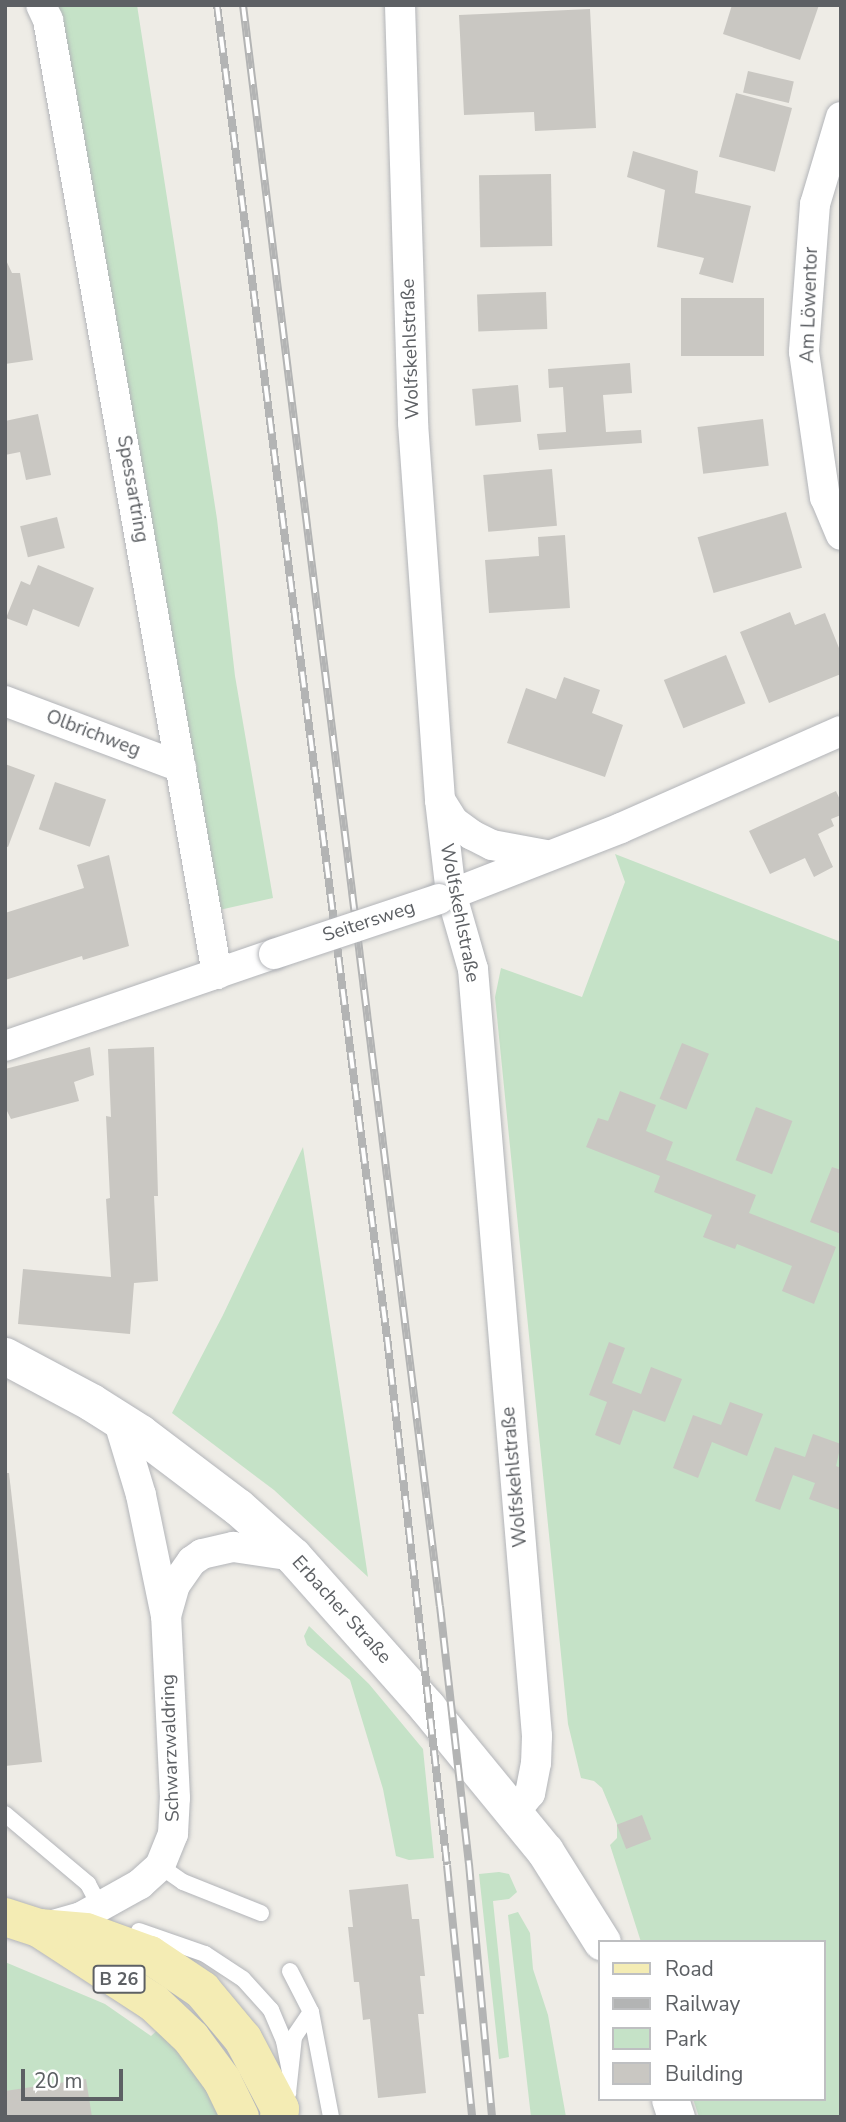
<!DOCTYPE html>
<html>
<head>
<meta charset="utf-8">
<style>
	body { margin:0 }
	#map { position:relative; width:846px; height:2122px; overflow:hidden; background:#eeece6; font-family:"Nunito Sans",sans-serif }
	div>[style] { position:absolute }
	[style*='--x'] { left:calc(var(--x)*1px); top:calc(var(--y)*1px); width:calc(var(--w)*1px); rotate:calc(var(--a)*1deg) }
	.green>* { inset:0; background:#c5e2c7 }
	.building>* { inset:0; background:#c9c7c2; transform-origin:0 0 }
	.roads { filter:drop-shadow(0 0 2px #b3b5b9) drop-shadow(0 0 2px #b3b5b9) }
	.service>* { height:16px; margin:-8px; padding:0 8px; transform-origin:8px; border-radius:8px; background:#fff }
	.minor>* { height:30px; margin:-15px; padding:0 15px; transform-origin:15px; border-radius:15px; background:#fff }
	.tertiary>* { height:37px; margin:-18.5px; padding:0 18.5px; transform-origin:18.5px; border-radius:18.5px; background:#fff }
	.primary>* { height:38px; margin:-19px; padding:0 19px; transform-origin:19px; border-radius:19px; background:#f4ecb4 }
	.rail>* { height:8px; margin-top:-4px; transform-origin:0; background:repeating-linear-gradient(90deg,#fff 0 16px,#b3b4b4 0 32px); box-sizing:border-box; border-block:2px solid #b3b4b4 }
	.bridges { filter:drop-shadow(0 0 2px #b3b5b9) drop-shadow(0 0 2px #b3b5b9) }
	.minor-bridge>* { height:30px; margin:-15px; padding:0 15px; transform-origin:15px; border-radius:15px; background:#fff }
	span { translate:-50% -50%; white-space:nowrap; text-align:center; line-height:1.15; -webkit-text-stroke:5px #fff; paint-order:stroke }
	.shield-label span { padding:2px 5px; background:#fff; border:2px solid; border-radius:5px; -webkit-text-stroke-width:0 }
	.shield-label { font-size:18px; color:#5d6064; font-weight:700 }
	.street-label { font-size:19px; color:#5d6064 }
	.frame { position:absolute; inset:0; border:7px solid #5d6064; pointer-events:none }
	.legend { position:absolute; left:598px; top:1940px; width:228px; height:161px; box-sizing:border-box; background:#fff; border:2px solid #bebfc1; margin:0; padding:9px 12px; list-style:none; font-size:21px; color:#5d6064 }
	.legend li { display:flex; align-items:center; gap:14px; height:35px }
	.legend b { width:35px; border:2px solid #bebfc1 }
	.scale { position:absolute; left:21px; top:2069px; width:102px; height:32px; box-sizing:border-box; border:4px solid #5d6064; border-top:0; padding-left:9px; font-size:21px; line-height:24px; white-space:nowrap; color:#5d6064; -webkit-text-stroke:5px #fff; paint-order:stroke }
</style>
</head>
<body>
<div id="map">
	<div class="green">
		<div style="clip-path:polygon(46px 5px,137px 5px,217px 519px,235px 676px,273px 898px,206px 913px)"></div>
		<div style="clip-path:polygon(615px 854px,841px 942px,841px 2117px,699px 2117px,693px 2099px,823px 2099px,823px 1942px,641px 1942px,610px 1845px,617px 1838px,617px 1824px,602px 1788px,594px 1781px,581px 1778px,568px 1724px,495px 997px,501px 968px,582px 997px,625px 882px)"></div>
		<div style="clip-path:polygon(303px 1147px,368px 1577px,274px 1490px,172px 1413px,223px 1315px)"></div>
		<div style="clip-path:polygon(309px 1626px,369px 1684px,423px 1749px,434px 1858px,409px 1860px,396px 1856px,383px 1789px,350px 1680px,307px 1645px,304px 1636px)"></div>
		<div style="clip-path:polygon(499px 1872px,509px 1874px,517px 1892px,509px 1899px,493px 1901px,509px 2057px,499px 2059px,479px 1874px)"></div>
		<div style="clip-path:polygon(518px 1912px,530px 1933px,533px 1969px,548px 2015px,566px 2117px,531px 2117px,508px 1915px)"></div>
		<div style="clip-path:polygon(5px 1962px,105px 2004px,151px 2036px,171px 2018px,235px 2106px,280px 2109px,300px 2117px,5px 2117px)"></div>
	</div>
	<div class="building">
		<div style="clip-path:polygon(732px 5px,819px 5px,800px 60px,723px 34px)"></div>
		<div style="clip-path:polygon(590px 9px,596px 128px,535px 131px,534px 112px,464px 115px,459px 15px)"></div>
		<div style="left:748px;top:71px;width:47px;height:22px;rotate:13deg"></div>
		<div style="left:736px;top:93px;width:58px;height:66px;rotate:15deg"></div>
		<div style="clip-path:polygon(633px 151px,698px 171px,695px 193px,751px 206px,733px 283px,699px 274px,704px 258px,657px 247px,665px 190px,627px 177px)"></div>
		<div style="left:551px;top:174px;width:72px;height:72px;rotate:89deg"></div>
		<div style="clip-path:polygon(5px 258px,12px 273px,20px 273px,33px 360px,5px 364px)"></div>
		<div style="left:546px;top:292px;width:37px;height:69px;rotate:88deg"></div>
		<div style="left:681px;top:298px;width:83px;height:58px"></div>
		<div style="clip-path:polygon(630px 363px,632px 393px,603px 395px,606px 432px,641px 430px,642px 443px,539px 450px,537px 434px,566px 432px,563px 387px,549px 388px,548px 369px)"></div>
		<div style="left:518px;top:385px;width:37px;height:46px;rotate:85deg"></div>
		<div style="clip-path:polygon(38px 414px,51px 475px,26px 480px,20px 452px,5px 455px,5px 421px)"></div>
		<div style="left:763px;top:419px;width:47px;height:66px;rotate:83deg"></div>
		<div style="left:552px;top:469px;width:57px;height:69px;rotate:85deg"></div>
		<div style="left:786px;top:512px;width:58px;height:92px;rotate:74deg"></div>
		<div style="left:57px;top:517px;width:32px;height:38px;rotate:76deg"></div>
		<div style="clip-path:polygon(565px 535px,570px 608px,489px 613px,485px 560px,539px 556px,538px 537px)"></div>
		<div style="clip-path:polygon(38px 565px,94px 588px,79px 627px,33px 609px,27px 626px,6px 618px,21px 581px,30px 585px)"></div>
		<div style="clip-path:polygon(790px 612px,795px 625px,825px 613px,841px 653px,841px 674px,769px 703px,740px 632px)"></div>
		<div style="left:726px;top:655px;width:52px;height:67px;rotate:68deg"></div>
		<div style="clip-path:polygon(564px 677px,600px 690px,592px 713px,623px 725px,605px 777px,507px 743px,526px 688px,556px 699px)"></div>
		<div style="clip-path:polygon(5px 764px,35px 775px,8px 847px,5px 846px)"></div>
		<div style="left:55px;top:782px;width:54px;height:50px;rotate:19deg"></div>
		<div style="clip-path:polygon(836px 791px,841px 802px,841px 815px,831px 819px,834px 826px,818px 834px,833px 867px,814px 877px,805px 858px,770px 874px,749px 831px)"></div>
		<div style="clip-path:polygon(109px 855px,129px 946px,83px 960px,82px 956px,5px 980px,5px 913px,84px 888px,77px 865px)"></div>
		<div style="left:682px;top:1043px;width:29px;height:60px;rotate:22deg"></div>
		<div style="clip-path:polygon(90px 1047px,94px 1075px,74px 1082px,79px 1101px,11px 1119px,5px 1107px,5px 1069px)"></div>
		<div style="clip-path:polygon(154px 1047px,158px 1196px,154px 1196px,158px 1281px,134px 1283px,130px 1334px,18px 1324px,23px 1269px,111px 1277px,106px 1199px,110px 1198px,106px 1116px,111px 1117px,108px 1049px)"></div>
		<div style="clip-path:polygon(620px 1091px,656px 1105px,646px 1131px,673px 1142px,666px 1160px,756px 1195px,749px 1213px,836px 1247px,814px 1304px,782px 1291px,792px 1266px,737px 1244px,735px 1249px,703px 1237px,712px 1215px,654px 1192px,660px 1176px,586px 1147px,598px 1118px,608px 1121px)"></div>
		<div style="left:756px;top:1107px;width:39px;height:57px;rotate:21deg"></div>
		<div style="clip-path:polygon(832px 1167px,841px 1170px,841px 1234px,810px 1222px)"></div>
		<div style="clip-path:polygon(609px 1342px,625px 1348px,612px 1383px,641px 1394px,651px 1367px,682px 1379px,665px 1422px,633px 1410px,620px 1445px,595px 1435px,607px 1402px,589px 1395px)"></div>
		<div style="clip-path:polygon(730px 1402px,763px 1414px,747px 1456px,712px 1442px,698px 1478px,673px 1468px,693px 1415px,721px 1425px)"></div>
		<div style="clip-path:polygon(813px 1434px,841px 1444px,836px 1466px,841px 1468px,840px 1510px,809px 1499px,815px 1483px,793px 1475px,780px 1510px,755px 1501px,775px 1447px,805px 1457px)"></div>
		<div style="clip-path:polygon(5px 1473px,9px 1473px,42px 1762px,5px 1766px)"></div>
		<div style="left:642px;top:1815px;width:26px;height:27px;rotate:69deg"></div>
		<div style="clip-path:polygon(408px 1884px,412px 1919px,419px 1919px,425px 1976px,420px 1976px,424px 2014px,418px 2014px,426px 2093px,378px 2098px,370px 2019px,363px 2020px,359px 1982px,354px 1982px,348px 1927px,353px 1927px,349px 1890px)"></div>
		<div style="clip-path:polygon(86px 2079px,92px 2117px,5px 2117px,5px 2091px)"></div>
	</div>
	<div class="roads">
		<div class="service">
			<div style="--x:5;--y:1814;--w:109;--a:40.1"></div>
			<div style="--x:88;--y:1884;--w:27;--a:62"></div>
			<div style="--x:160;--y:1866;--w:28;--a:35"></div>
			<div style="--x:183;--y:1882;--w:84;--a:21.7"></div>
			<div style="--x:139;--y:1931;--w:70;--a:19.2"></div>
			<div style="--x:205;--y:1954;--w:45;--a:33.3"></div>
			<div style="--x:243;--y:1979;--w:42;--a:47.9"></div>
			<div style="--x:271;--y:2010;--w:34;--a:67"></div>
			<div style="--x:284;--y:2041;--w:31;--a:79"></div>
			<div style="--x:290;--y:1971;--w:46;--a:62.9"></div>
			<div style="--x:311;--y:2012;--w:107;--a:79.2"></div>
			<div style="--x:282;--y:2104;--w:13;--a:-61"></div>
			<div style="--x:288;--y:2093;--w:56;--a:-83.9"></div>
			<div style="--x:294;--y:2037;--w:30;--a:-56"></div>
		</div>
		<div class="minor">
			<div style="--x:41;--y:5;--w:17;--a:65"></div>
			<div style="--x:48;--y:20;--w:969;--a:79.95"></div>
			<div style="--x:400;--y:5;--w:418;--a:88.2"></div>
			<div style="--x:413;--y:423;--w:378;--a:85.9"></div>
			<div style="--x:440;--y:800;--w:94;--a:83.3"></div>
			<div style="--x:451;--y:893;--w:79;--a:73.9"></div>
			<div style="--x:473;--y:969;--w:770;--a:85.23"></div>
			<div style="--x:537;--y:1736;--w:27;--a:92"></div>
			<div style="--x:536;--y:1763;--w:31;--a:101"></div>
			<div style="--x:530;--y:1793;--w:26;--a:129"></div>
			<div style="--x:841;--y:117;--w:91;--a:106.6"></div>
			<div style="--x:815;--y:204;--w:148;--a:94.3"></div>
			<div style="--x:804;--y:352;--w:147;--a:81.8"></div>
			<div style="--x:825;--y:497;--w:41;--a:67.2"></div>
			<div style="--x:5;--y:701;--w:188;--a:20.6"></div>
			<div style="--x:440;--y:800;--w:26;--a:58"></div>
			<div style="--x:454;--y:822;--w:22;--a:36"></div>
			<div style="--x:472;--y:835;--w:22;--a:27"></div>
			<div style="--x:492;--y:845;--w:55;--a:10.5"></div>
			<div style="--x:439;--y:899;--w:195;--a:-21.3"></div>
			<div style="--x:621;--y:828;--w:240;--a:-23.8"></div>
			<div style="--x:5;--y:1046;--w:284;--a:-18.9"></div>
			<div style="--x:166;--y:1616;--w:32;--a:-74"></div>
			<div style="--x:175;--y:1585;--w:29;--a:-55"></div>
			<div style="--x:192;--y:1561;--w:12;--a:-35"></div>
			<div style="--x:202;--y:1554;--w:32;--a:-13"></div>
			<div style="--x:233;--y:1547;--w:61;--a:8.5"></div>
			<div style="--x:50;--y:1926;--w:32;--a:-16"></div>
			<div style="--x:81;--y:1917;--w:68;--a:-29.2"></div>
			<div style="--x:140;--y:1884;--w:27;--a:-42"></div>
			<div style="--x:160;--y:1866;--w:35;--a:-68"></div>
			<div style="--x:173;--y:1834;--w:36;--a:-87"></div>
			<div style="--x:175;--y:1798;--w:182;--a:-92.8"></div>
			<div style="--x:166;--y:1616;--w:124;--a:-101.7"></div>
			<div style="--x:141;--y:1495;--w:79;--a:-106.8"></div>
		</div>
		<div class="tertiary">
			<div style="--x:5;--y:1356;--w:98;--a:28.1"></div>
			<div style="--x:91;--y:1402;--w:58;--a:32.3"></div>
			<div style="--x:140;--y:1433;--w:123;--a:37.1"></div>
			<div style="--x:238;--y:1507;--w:74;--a:41.7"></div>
			<div style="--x:293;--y:1556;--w:202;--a:48.4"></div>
			<div style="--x:427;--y:1707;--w:186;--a:50.7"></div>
			<div style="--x:545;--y:1851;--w:107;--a:57.9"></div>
			<div style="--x:670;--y:2099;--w:19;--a:72"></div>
		</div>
		<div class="primary">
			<div style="--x:5;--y:1917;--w:36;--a:18"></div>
			<div style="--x:39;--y:1928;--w:137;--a:33.1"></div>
			<div style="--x:154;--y:2003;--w:51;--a:43.4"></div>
			<div style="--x:191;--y:2038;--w:52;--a:53.6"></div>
			<div style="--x:222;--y:2080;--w:41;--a:64.1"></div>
			<div style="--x:39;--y:1928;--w:47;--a:4.9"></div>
			<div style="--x:86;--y:1932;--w:68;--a:19.8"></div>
			<div style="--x:150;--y:1955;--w:63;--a:33.9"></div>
			<div style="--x:202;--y:1990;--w:64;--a:50.1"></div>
			<div style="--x:243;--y:2039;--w:79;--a:62.1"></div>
			<div style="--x:280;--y:2109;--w:8;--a:97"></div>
		</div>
	</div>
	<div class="rail">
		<div style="--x:217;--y:5;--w:1343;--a:82.73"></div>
		<div style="--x:387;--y:1337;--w:531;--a:83.52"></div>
		<div style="--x:447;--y:1865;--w:253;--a:84.3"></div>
		<div style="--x:243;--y:5;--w:1613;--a:82.99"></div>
		<div style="--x:440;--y:1606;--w:260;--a:83.6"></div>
		<div style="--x:469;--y:1864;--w:254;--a:84.8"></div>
	</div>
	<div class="bridges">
		<div class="minor-bridge">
			<div style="--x:274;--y:954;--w:174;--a:-18.4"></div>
		</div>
	</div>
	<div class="shield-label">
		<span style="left:119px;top:1979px">B 26</span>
	</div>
	<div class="street-label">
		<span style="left:810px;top:305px;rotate:-88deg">Am Löwentor</span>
		<span style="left:411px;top:349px;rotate:-92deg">Wolfskehlstraße</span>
		<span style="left:132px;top:489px;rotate:80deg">Spessartring</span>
		<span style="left:93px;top:734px;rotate:21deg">Olbrichweg</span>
		<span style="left:459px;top:913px;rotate:79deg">Wolfskehlstraße</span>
		<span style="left:369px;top:922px;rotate:-18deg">Seitersweg</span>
		<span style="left:515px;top:1477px;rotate:-95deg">Wolfskehlstraße</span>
		<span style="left:341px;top:1610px;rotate:48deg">Erbacher Straße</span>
		<span style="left:171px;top:1748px;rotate:-92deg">Schwarzwaldring</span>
	</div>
	<div class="frame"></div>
	<ul class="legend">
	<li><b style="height:9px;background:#f4ecb4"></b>Road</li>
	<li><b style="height:9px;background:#b3b4b4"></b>Railway</li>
	<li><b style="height:19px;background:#c5e2c7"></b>Park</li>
	<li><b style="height:19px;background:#c9c7c2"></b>Building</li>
	</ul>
	<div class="scale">20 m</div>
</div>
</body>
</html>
